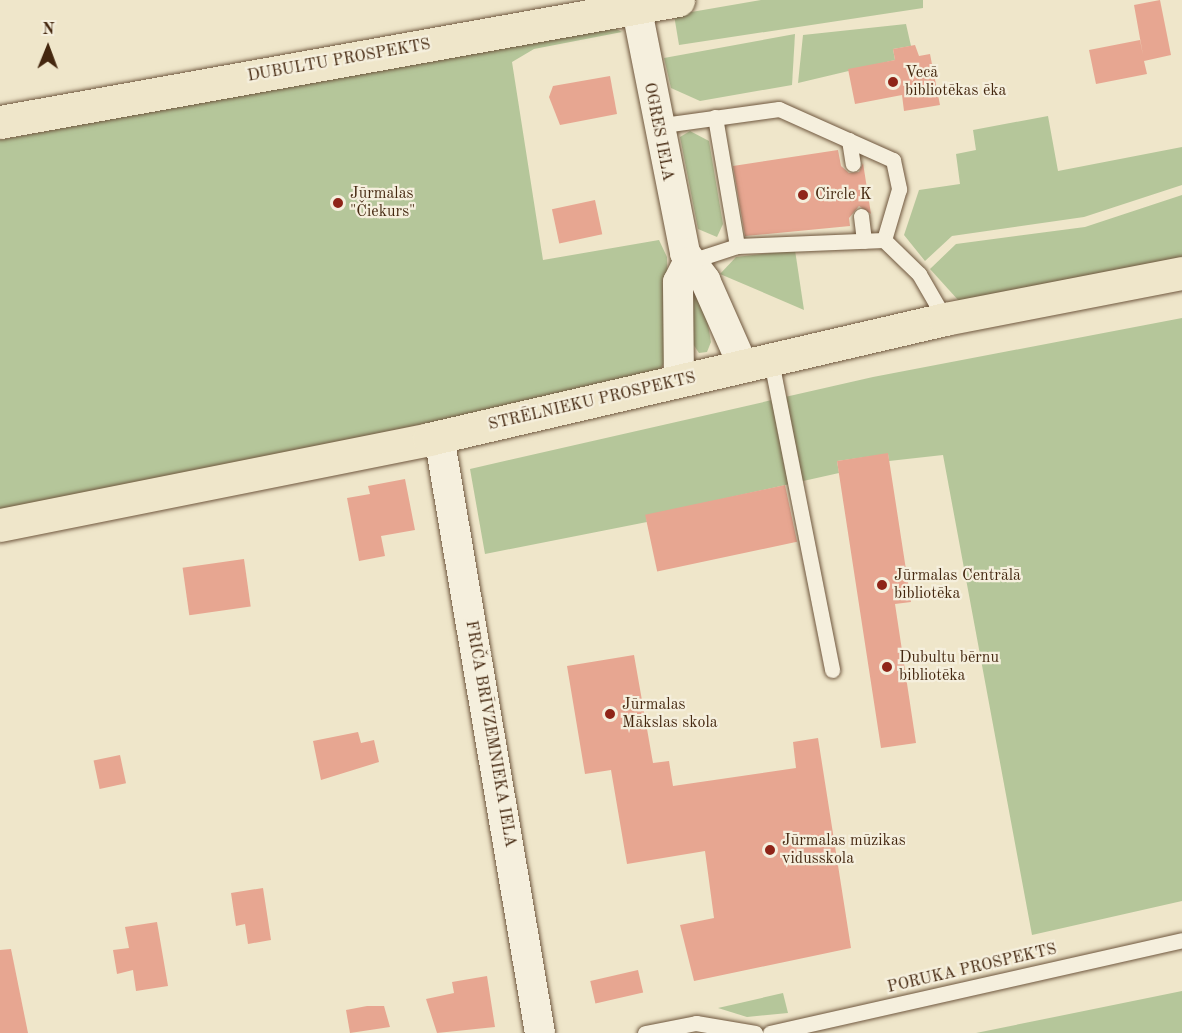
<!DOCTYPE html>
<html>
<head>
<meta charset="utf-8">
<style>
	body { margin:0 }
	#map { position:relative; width:1182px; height:1033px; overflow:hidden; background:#efe6ca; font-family:"Old Standard TT",serif }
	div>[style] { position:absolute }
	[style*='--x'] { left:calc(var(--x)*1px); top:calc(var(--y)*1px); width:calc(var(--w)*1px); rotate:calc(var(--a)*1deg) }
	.green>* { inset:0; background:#b5c69a }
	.building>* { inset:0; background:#e7a691; transform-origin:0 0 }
	.roads { filter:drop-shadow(0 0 2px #6f573e) drop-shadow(0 0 2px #6f573e) }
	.lane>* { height:15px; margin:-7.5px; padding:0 7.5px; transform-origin:7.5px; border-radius:7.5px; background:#f5efdd }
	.street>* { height:30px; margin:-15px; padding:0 15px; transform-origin:15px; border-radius:15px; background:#f5efdd }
	.primary>* { height:33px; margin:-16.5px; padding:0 16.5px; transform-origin:16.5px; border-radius:16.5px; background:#efe6ca }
	.dots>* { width:16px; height:16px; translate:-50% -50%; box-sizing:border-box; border:3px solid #f5efdd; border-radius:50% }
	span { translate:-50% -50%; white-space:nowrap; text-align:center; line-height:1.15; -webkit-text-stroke:4.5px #f5efdd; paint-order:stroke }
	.street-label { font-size:16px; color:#44270f }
	.poi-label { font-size:16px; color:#44270f }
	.left { translate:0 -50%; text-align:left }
	.north { position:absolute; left:18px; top:18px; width:60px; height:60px; -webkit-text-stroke:4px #f5efdd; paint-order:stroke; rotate:1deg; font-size:16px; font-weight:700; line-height:24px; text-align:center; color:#44270f }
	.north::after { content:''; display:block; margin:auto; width:21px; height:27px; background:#44270f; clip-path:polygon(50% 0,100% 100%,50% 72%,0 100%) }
</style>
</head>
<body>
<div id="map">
	<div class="green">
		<div style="clip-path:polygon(761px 0,923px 0,923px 8px,679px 45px,674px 15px)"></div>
		<div style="clip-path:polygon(607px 24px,622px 32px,534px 49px,512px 62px,543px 260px,659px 240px,667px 257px,669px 356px,656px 375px,0 513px,0 140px)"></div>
		<div style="clip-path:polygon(906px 24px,911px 46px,893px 49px,895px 60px,798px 83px,803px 35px)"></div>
		<div style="clip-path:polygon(795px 34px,792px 85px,700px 101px,671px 88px,664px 58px)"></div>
		<div style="clip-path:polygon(1048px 116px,1058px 171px,1182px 147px,1182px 185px,1084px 217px,952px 236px,925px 261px,904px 235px,919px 190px,960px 184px,956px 154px,976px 150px,973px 130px)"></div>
		<div style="clip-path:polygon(690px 131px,709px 141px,723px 224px,717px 237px,698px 229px,680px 137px)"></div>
		<div style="clip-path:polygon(1182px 195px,1182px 257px,959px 301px,930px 269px,956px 244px,1085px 227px)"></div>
		<div style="clip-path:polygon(795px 250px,804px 310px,720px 274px,736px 257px)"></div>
		<div style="clip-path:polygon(690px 277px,701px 284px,711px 342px,707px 352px,699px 353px,691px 341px)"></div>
		<div style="clip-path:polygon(1182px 318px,1182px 901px,1032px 935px,943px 455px,889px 461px,888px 454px,837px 461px,839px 473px,646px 516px,647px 522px,485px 554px,470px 469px,873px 377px)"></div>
		<div style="clip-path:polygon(1182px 991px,1182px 1033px,976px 1033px)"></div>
		<div style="clip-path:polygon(783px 993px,788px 1013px,747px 1017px,718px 1008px)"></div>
	</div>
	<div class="building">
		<div style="clip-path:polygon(1160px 0,1171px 55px,1144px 61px,1147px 74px,1096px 84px,1089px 50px,1140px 40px,1143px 55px,1134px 5px)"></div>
		<div style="clip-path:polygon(915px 45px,919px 56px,930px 54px,940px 105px,904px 111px,902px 95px,855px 104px,848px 69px,895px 60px,893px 49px)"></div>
		<div style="clip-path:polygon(610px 76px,617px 114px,560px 125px,549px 97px,553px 86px)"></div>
		<div style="clip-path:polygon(838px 150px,841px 166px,849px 173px,859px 172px,863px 163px,871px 214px,859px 206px,849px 218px,850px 226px,745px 236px,733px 166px)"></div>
		<div style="left:595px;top:200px;width:35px;height:44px;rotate:78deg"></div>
		<div style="clip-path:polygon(888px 453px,911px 602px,895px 604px,916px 743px,881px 748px,837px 461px)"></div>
		<div style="clip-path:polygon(405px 479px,415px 530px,381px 536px,385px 556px,359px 561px,347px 498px,370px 494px,368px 486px)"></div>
		<div style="left:785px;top:485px;width:58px;height:143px;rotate:78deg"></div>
		<div style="left:244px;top:559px;width:48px;height:62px;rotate:82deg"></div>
		<div style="clip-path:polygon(634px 655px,653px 763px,669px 761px,673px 786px,796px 768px,793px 742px,818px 738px,851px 948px,694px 981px,680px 925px,714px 918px,705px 851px,627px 864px,611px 770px,585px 774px,567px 666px)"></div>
		<div style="clip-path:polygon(358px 732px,361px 743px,374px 740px,379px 762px,321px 780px,313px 741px)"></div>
		<div style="left:120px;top:755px;width:29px;height:27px;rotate:78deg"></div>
		<div style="clip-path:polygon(263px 888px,271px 940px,248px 944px,245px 924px,236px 926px,231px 893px)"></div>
		<div style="clip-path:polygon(157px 922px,168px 986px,136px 991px,133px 970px,117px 974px,113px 950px,129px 948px,125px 927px)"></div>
		<div style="clip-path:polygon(11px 949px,28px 1033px,0 1033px,0 950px)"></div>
		<div style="left:638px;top:970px;width:23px;height:49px;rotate:77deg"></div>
		<div style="clip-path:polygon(487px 976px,495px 1027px,437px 1033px,426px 999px,454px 993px,452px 982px)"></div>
		<div style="clip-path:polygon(367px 1006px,384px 1006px,390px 1027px,350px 1033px,346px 1010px)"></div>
	</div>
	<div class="roads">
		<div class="lane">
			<div style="--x:715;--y:117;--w:131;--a:80.3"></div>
			<div style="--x:656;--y:126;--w:124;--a:-7.9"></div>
			<div style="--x:779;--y:109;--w:125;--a:24.1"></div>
			<div style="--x:893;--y:160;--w:30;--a:78"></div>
			<div style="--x:899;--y:189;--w:53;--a:106.4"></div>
			<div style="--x:849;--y:140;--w:24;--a:81"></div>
			<div style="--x:861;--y:216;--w:25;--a:83"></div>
			<div style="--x:688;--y:262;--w:52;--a:-18.1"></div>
			<div style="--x:737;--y:246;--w:147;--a:-2.3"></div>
			<div style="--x:884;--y:240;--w:49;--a:44.2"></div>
			<div style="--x:919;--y:274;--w:52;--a:60"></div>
			<div style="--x:771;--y:361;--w:315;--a:78.8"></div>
			<div style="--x:645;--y:1033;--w:52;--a:-11.1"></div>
			<div style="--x:696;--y:1023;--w:60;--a:9.6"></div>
			<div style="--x:770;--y:1033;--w:422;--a:-12.7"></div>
		</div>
		<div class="street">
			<div style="--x:635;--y:0;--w:258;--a:78.8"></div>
			<div style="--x:685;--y:253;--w:34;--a:53"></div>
			<div style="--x:705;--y:280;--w:96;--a:66.1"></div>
			<div style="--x:679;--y:382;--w:100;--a:-90.6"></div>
			<div style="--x:678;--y:282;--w:22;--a:-63"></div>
			<div style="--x:439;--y:436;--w:605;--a:80.4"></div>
		</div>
		<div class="primary">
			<div style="--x:0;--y:122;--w:689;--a:-10.2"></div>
			<div style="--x:0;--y:525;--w:438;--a:-11.3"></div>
			<div style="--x:429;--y:439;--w:530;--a:-13.09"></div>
			<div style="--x:945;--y:319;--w:241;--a:-11"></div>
		</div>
	</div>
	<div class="dots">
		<div style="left:893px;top:82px;background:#8f2418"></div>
		<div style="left:803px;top:195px;background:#8f2418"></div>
		<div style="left:338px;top:203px;background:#8f2418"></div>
		<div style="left:882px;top:585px;background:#8f2418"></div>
		<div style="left:887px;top:667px;background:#8f2418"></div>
		<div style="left:610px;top:714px;background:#8f2418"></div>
		<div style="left:770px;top:850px;background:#8f2418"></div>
	</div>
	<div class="street-label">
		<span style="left:339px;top:61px;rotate:-10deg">DUBULTU PROSPEKTS</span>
		<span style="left:658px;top:132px;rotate:79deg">OGRES IELA</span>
		<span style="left:592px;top:402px;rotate:-13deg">STRĒLNIEKU PROSPEKTS</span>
		<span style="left:490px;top:734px;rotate:80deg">FRIČA BRĪVZEMNIEKA IELA</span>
		<span style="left:972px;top:969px;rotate:-13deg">PORUKA PROSPEKTS</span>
	</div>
	<div class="poi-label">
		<span class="left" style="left:905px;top:82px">Vecā<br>bibliotēkas ēka</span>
		<span class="left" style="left:350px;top:203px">Jūrmalas<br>"Čiekurs"</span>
		<span class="left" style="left:815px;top:195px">Circle K</span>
		<span class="left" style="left:894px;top:585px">Jūrmalas Centrālā<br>bibliotēka</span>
		<span class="left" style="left:899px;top:667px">Dubultu bērnu<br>bibliotēka</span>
		<span class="left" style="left:622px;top:714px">Jūrmalas<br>Mākslas skola</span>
		<span class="left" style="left:782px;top:850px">Jūrmalas mūzikas<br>vidusskola</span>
	</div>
	<div class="north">N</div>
</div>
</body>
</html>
